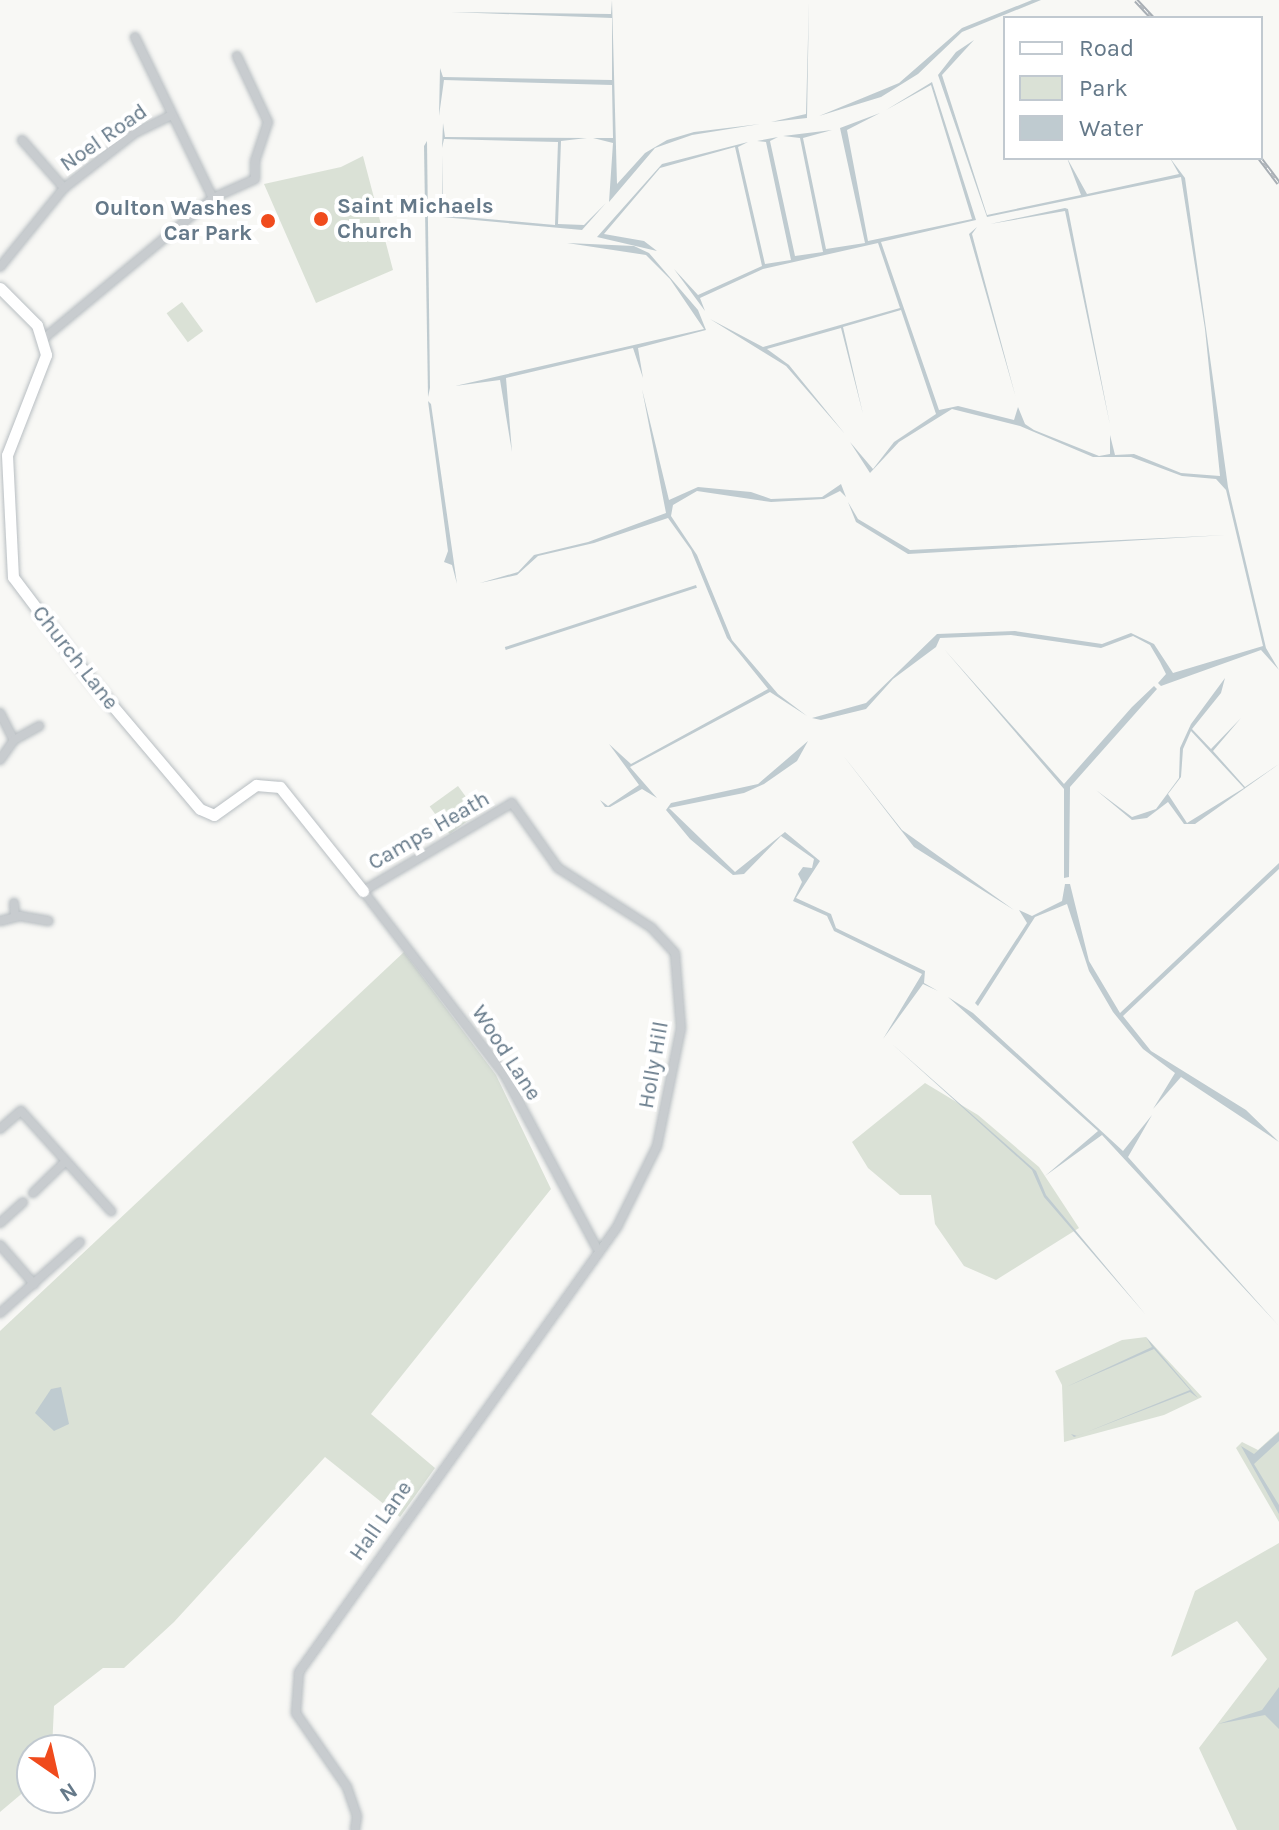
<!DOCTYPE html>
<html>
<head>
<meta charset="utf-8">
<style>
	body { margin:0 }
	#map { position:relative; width:1279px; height:1830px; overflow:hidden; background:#f8f8f5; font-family:Karla,sans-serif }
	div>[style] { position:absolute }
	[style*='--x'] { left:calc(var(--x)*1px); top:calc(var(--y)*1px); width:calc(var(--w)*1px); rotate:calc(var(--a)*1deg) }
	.green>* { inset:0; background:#dae1d6; transform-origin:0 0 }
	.water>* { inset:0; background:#bfcbd0; transform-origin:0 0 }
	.roads { filter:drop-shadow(0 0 2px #b8bec2) drop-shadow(0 0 2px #b8bec2) }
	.street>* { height:8px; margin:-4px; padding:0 4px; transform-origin:4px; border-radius:4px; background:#c8cccf }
	.secondary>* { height:11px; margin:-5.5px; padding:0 5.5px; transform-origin:5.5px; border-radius:5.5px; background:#fff }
	.rail>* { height:5px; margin-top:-2.5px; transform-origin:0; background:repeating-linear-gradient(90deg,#fff 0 6px,#a8aeb4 0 12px); box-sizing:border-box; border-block:2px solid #a8aeb4 }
	.dots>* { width:22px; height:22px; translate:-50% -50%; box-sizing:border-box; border:4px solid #fff; border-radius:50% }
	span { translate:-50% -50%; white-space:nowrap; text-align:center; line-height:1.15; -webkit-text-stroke:8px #fff; paint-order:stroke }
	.street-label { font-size:22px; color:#657989 }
	.poi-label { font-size:22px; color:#657989; font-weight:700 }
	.left { translate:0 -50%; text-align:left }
	.right { translate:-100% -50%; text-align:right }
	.legend { position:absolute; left:1003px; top:16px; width:260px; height:144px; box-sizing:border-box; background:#fff; border:2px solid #c1c9d0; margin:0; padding:10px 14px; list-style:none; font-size:24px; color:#657989 }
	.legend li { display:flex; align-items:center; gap:16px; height:40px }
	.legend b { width:40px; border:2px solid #c1c9d0 }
	.north { position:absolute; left:16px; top:1734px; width:80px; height:80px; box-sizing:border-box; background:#fff; border:2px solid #c1c9d0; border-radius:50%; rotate:146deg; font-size:22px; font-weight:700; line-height:32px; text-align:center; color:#657989 }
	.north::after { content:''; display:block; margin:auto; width:28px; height:36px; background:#f04b1d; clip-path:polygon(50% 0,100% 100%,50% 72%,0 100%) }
</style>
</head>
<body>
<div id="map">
	<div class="green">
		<div style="clip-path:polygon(363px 156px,393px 270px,316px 303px,264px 184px,341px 167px)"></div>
		<div style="left:182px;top:302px;width:36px;height:19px;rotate:54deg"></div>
		<div style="left:458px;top:786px;width:34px;height:35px;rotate:54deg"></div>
		<div style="clip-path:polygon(404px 952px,496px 1075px,551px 1189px,371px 1414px,435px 1468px,400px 1517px,325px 1457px,174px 1622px,124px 1668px,103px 1668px,54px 1706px,52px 1750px,32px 1750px,32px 1785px,0 1812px,0 1331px)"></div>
		<div style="clip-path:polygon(925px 1083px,978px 1115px,1039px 1167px,1079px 1228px,996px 1280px,964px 1266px,935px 1224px,931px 1195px,900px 1195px,868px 1168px,852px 1142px)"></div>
		<div style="clip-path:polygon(1146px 1337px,1202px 1397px,1164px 1415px,1064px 1442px,1062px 1385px,1055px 1371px,1122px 1340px)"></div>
		<div style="clip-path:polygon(1279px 1431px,1279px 1522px,1236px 1448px,1242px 1442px,1258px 1450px)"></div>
		<div style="clip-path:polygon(1279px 1543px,1279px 1830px,1237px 1830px,1199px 1748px,1267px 1659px,1237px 1621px,1171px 1657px,1195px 1591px)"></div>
	</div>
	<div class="water">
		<div style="clip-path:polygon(612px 0,617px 184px,645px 153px,667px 140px,694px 132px,760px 124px,692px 135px,655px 148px,609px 202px,613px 143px,593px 138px,613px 138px,612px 85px,444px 80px,439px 116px,440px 68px,443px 77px,612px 80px,612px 18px,451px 12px,611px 14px)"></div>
		<div style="clip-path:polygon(809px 0,807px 118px,771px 122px,806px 114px)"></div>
		<div style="clip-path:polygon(1032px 0,1041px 0,962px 32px,918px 74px,881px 97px,819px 116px,899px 83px,962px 28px)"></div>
		<div style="clip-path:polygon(974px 40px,942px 75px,987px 215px,1081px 195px,1067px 158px,1087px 194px,1179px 174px,1170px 158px,1185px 178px,1228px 487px,1266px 648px,1279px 670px,1261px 650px,1161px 686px,1158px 683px,1166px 674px,1160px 662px,1150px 645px,1133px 636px,1101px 648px,1011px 635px,940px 638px,936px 647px,893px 679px,866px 709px,821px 720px,812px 718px,866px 703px,937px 634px,1015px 631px,1102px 644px,1131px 633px,1154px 644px,1173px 673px,1263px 646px,1226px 490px,1216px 479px,1182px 476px,1131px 457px,1093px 457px,1020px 426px,952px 409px,899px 442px,870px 473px,850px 442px,873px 469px,894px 442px,936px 414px,901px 310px,843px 327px,863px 414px,841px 328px,767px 349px,789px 365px,845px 434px,786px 366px,710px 319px,763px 347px,900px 308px,878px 243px,763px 269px,700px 298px,705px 311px,674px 269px,698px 295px,762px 266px,735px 147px,660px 168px,604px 234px,644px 241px,657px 251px,597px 237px,662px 164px,748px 142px,738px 147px,765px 264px,791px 260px,766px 142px,757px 141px,778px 137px,770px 141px,795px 256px,823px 252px,800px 138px,783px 136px,832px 130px,803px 138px,826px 249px,865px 243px,840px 128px,880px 113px,847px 130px,868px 241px,972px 219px,931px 85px,886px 110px,932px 82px,976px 220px,881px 242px,939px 410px,958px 406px,1014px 420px,1018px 407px,1025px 424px,1034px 430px,1099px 456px,1110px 454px,1110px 435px,1115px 455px,1134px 454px,1181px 473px,1220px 476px,1205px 329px,1181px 177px,987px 217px,938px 75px,956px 52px)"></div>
		<div style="clip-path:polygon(443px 123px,445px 137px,587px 138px,561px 141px,558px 224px,584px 225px,606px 203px,582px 230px,442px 217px,442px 154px,443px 215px,555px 225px,558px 142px,444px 139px,442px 148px)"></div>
		<div style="clip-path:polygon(427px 141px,430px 388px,428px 397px,424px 146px)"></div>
		<div style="clip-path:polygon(1065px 208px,1068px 209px,1110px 425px,1065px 211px,990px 224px)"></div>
		<div style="clip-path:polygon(977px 227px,972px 234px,1016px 398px,969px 234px)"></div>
		<div style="clip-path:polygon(567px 243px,634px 246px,649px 253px,698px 310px,706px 330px,638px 348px,643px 378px,633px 348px,506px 378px,512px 452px,500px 380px,455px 386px,704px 329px,670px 279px,646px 255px)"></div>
		<div style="clip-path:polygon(642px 389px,669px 500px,698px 487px,751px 492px,771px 499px,822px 497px,841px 484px,846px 497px,840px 491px,824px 499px,771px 502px,697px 491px,673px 505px,671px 516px,697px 555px,732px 640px,778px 694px,807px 716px,770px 692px,630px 767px,657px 798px,642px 789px,610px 807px,605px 807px,600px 800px,608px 806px,639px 785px,609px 744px,631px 764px,768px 689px,727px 638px,691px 550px,668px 518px,594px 543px,538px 556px,517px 575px,480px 583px,518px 572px,534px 555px,588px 542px,666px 513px)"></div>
		<div style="clip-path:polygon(428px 401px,431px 404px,457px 584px,452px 565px,444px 562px,448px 551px)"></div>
		<div style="clip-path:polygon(848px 502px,858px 519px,910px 550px,1226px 535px,908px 554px,856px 522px)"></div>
		<div style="left:696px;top:585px;width:3px;height:201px;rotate:72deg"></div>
		<div style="clip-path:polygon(944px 649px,1064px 784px,1132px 707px,1154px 686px,1157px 689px,1070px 787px,1069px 877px,1064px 878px,1064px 789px)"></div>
		<div style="clip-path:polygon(evenodd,1225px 678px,1221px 693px,1192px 729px,1211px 749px,1241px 718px,1213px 751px,1245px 787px,1279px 764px,1195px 824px,1184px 824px,1168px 802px,1147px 818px,1132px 820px,1096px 790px,1132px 817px,1156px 809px,1179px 778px,1180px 748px,1191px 724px,1225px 678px,1191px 731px,1244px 788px,1187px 823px,1168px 794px,1181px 777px,1183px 749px,1191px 731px)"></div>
		<div style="clip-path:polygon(808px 741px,797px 761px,764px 784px,744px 793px,669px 808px,735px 872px,785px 832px,820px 861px,796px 898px,831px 914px,836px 928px,925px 971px,924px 983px,938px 991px,923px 984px,883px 1039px,922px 974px,834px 931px,827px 916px,793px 901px,802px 882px,798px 874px,803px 867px,812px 868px,814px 859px,781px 836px,744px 874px,733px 875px,690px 839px,666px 810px,671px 803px,758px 784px)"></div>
		<div style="clip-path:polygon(842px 754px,902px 830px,1014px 910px,914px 847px)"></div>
		<div style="clip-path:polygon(1279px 863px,1279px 869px,1123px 1016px,1151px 1051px,1246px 1110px,1279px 1142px,1181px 1077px,1153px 1109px,1175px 1073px,1143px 1049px,1113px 1012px,1089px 971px,1067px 904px,1035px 917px,978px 1006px,975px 1003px,1027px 923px,1019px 910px,1032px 916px,1062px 901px,1065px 884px,1070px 884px,1089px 961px,1120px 1013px)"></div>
		<div style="clip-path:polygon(948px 997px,973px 1013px,1123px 1151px,1152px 1115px,1128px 1157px,1279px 1326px,1102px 1135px,1045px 1176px,1098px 1131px)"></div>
		<div style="clip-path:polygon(891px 1043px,1036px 1171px,1046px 1195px,1146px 1315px,1044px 1197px,1032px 1170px)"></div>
		<div style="clip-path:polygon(1146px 1337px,1198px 1398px,1190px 1392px,1074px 1437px,1071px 1434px,1077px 1436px,1190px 1390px,1154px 1349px,1066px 1387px,1152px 1347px)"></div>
		<div style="clip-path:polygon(61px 1387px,69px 1424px,54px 1431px,35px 1413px,51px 1389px)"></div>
		<div style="clip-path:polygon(1279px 1432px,1279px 1441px,1254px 1464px,1279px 1505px,1279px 1514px,1241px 1446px,1254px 1454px)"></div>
		<div style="clip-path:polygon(1279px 1687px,1279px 1729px,1265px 1715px,1218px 1724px,1262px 1710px)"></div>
	</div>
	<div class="roads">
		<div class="street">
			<div style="--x:135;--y:37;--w:179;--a:64.2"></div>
			<div style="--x:22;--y:140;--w:64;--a:48.8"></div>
			<div style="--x:0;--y:267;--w:102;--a:-51"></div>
			<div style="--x:64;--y:188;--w:90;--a:-37.8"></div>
			<div style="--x:135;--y:133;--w:39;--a:-26"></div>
			<div style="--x:43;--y:339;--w:221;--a:-39.7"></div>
			<div style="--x:213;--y:198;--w:46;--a:-24.3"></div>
			<div style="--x:255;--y:179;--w:18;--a:-90"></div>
			<div style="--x:255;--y:161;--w:41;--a:-71.6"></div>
			<div style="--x:268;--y:122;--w:73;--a:-115.2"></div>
			<div style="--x:0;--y:713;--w:30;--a:63"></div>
			<div style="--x:0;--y:760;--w:24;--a:-55"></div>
			<div style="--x:14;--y:740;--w:29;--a:-29"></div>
			<div style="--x:14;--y:903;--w:13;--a:86"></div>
			<div style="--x:0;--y:921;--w:21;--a:-14"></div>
			<div style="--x:20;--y:916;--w:29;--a:10"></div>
			<div style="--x:0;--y:1129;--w:28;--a:-41"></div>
			<div style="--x:21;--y:1111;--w:135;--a:48"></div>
			<div style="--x:33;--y:1193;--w:46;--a:-44.1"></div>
			<div style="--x:0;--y:1223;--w:31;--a:-42"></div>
			<div style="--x:0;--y:1245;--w:52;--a:48.9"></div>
			<div style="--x:0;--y:1313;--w:107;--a:-41.6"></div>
			<div style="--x:355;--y:1830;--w:14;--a:-82"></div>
			<div style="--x:357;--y:1816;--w:31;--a:-109"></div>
			<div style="--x:347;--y:1787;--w:90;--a:-124.6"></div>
			<div style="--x:296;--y:1713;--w:41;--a:-85.8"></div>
			<div style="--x:299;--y:1672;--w:547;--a:-54.45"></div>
			<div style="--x:617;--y:1227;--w:90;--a:-63.7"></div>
			<div style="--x:657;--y:1146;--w:120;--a:-78.5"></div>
			<div style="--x:681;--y:1028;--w:75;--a:-94.6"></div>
			<div style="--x:675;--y:953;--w:34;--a:-133"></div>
			<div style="--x:652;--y:928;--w:112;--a:-147.4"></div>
			<div style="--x:558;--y:868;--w:80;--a:-125.3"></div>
			<div style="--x:512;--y:803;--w:173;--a:149.4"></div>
			<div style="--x:363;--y:891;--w:231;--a:52.4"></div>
			<div style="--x:504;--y:1074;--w:197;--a:61.9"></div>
		</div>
		<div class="secondary">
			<div style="--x:0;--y:288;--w:52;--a:45"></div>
			<div style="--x:37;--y:325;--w:31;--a:73"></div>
			<div style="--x:46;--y:355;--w:107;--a:111.3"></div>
			<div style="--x:7;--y:455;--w:122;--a:87.2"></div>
			<div style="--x:13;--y:577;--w:128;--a:53"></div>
			<div style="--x:90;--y:679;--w:170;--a:49.8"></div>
			<div style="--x:200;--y:809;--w:15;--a:23"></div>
			<div style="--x:214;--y:815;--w:52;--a:-35.5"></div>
			<div style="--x:256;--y:785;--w:24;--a:5"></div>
			<div style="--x:280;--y:787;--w:133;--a:51.4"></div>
		</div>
	</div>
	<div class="rail">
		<div style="--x:1136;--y:0;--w:25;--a:47"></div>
		<div style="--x:1260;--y:158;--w:31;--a:53"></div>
	</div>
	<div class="dots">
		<div style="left:321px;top:219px;background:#f04b1d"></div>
		<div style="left:268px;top:221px;background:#f04b1d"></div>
	</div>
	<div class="street-label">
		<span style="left:104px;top:138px;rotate:-35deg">Noel Road</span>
		<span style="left:75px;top:658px;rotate:52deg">Church Lane</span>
		<span style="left:429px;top:831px;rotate:-30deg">Camps Heath</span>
		<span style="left:506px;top:1053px;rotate:57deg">Wood Lane</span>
		<span style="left:654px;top:1065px;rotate:-80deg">Holly Hill</span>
		<span style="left:381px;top:1521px;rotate:-55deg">Hall Lane</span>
	</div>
	<div class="poi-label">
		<span class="left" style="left:337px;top:219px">Saint Michaels<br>Church</span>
		<span class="right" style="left:252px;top:221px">Oulton Washes<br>Car Park</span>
	</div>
	<ul class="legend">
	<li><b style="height:10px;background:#fff"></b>Road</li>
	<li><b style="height:22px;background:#dae1d6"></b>Park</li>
	<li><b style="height:22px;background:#bfcbd0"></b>Water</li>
	</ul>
	<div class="north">N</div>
</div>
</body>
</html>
